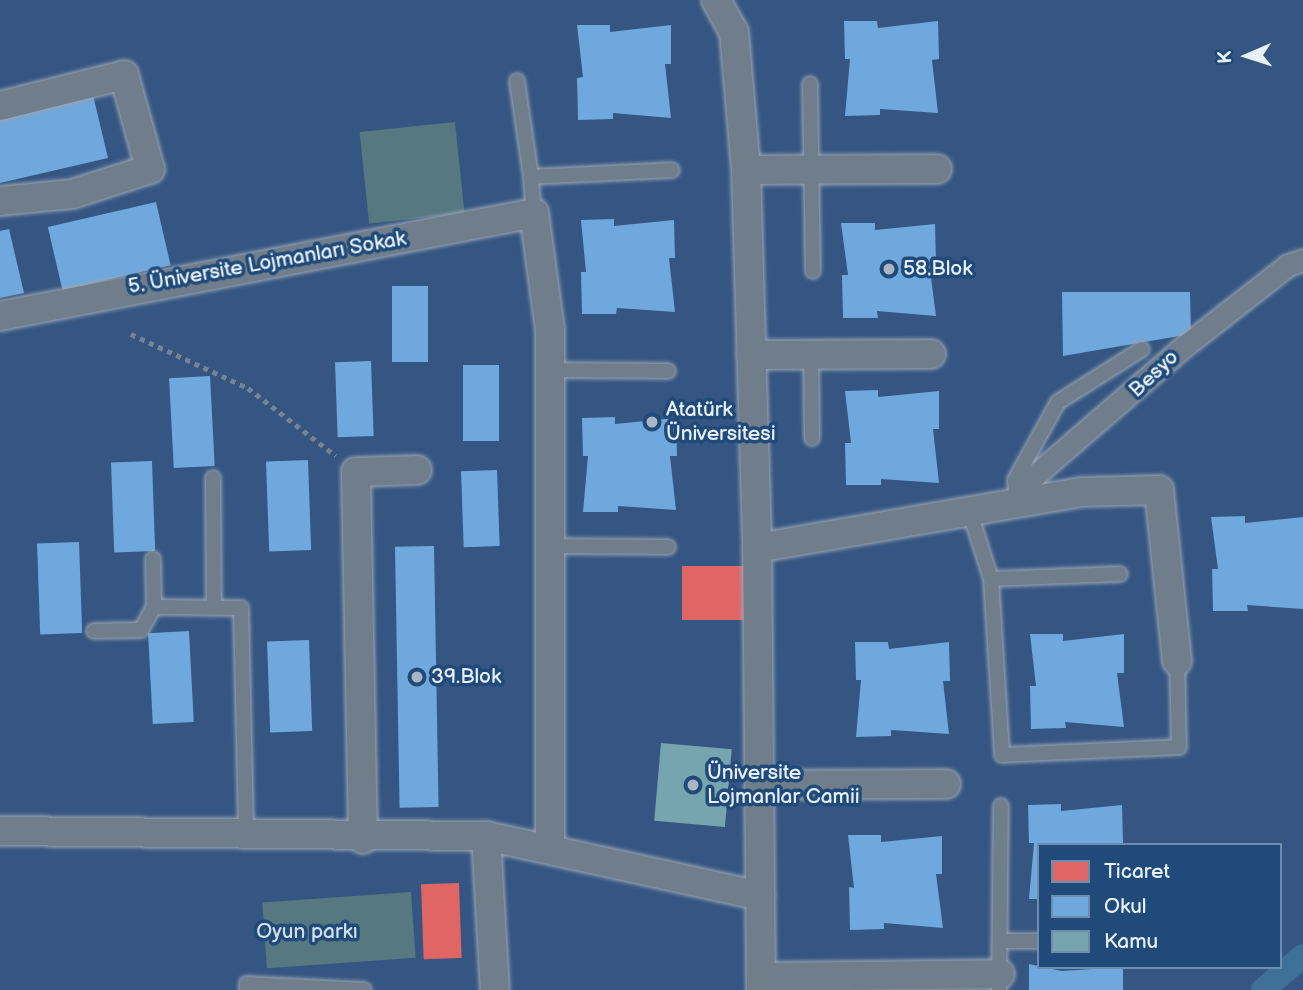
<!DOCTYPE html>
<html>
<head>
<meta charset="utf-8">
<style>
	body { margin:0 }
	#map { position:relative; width:1303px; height:990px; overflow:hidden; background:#344b65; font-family:"Balsamiq Sans",sans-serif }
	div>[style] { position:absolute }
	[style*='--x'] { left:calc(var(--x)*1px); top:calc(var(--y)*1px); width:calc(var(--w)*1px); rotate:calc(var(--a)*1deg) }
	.built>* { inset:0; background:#355582 }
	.green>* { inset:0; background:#567880; transform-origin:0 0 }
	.shops>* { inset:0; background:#e06666; transform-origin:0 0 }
	.schools>* { inset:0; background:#6fa8dc; transform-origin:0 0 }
	.public>* { inset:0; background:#76a5af; transform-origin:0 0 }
	.canal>* { height:24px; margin:-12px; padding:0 12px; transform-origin:12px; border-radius:12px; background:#3f7198 }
	.path>* { height:4.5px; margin-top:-2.25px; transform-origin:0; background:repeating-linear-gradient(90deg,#778390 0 5px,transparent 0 10px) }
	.roads { filter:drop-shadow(0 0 2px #9aa6b3) drop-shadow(0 0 2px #9aa6b3) }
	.service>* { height:14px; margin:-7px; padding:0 7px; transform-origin:7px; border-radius:7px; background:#707e8c }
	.pedestrian>* { height:21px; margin:-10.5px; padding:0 10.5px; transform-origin:10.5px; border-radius:10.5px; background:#707e8c }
	.minor>* { height:28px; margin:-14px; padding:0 14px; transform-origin:14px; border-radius:14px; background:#707e8c }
	.dots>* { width:19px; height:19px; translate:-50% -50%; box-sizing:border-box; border:4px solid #1f4a7a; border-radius:50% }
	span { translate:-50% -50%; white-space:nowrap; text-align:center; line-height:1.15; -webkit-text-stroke:7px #1f4a7a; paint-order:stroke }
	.street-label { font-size:21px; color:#e8f1f8 }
	.poi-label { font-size:21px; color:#e8f1f8 }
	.left { translate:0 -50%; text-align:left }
	.park-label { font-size:21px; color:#d3e0e7 }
	.legend { position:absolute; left:1037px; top:843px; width:245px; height:126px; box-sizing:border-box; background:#1f4a7a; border:2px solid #6f8dac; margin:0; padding:9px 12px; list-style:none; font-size:21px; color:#e8f1f8 }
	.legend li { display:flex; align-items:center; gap:14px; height:35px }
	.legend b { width:35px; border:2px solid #6f8dac }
	.north { position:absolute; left:1212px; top:21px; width:70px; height:70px; -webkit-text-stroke:5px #1f4a7a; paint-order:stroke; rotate:267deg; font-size:19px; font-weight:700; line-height:28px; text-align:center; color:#e8f1f8 }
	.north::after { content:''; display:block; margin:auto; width:24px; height:32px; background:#e8f1f8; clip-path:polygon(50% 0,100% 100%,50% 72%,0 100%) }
</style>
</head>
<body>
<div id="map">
	<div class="built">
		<div style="clip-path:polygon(evenodd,0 0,1303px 0,1303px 990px,0 990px,0 0,1039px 845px,1280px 845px,1280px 967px,1039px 967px,1039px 845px)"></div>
	</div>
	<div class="green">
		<div style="left:455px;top:122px;width:92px;height:96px;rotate:84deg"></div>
		<div style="left:411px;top:892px;width:66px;height:149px;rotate:86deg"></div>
	</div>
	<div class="shops">
		<div style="left:682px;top:566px;width:65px;height:54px"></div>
		<div style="left:459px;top:883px;width:75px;height:38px;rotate:88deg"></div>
	</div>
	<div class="schools">
		<div style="clip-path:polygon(844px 21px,877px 21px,878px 28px,938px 21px,939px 59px,932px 60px,938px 113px,880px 109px,880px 115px,845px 116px,850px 59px,845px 59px)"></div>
		<div style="clip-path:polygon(577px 25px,610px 25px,610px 32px,671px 25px,671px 64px,665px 64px,671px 118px,613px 113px,613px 119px,578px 120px,577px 78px,583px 77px)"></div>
		<div style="clip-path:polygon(93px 95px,108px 158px,0 183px,0 116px)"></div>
		<div style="left:156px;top:202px;width:65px;height:111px;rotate:77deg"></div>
		<div style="clip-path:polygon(614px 219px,614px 226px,674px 220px,675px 258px,669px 258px,675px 312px,617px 308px,616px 314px,582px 314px,581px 272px,586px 272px,581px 220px)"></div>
		<div style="clip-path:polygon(841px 223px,875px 223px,875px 230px,935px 224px,936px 262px,929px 262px,936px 316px,877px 311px,878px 318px,843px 318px,842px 275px,848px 275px)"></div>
		<div style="clip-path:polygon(9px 229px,24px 293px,0 298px,0 231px)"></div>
		<div style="left:392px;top:286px;width:36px;height:76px"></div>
		<div style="clip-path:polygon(1062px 292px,1190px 292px,1191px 334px,1063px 356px)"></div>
		<div style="left:371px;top:361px;width:75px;height:36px;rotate:88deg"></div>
		<div style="left:463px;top:365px;width:36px;height:76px"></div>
		<div style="left:210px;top:376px;width:90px;height:41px;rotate:87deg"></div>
		<div style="clip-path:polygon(878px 390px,878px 397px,939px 391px,939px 429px,933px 429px,939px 483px,881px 479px,881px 485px,846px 485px,845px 443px,851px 443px,845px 391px)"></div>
		<div style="clip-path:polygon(615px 417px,615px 424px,676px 418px,677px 456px,670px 456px,676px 510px,618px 506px,618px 512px,583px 512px,588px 456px,583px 456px,582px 418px)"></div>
		<div style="left:308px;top:460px;width:90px;height:42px;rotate:88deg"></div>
		<div style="left:152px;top:461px;width:90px;height:41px;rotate:88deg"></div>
		<div style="left:497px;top:470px;width:76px;height:36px;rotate:88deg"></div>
		<div style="clip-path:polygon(1245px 516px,1245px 523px,1303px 517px,1303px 609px,1247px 605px,1248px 611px,1213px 611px,1212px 569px,1218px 569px,1211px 517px)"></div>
		<div style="left:79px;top:542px;width:91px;height:42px;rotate:88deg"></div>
		<div style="left:434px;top:546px;width:261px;height:39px;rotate:89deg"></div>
		<div style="left:189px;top:631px;width:91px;height:41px;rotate:87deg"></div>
		<div style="clip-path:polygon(1030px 634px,1063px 634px,1063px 641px,1124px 634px,1124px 673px,1117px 673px,1124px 727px,1065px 722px,1066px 728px,1031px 729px,1030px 686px,1036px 686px)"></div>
		<div style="left:309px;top:640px;width:91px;height:42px;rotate:88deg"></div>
		<div style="clip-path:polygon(855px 642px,888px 642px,889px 649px,949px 642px,950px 681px,943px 681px,949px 734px,891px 730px,891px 736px,856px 737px,861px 680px,856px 680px)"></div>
		<div style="clip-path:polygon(1061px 804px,1061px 811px,1122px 805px,1123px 843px,1039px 845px,1039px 899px,1029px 899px,1034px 843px,1029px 843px,1028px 805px)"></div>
		<div style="clip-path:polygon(848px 835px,881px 835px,881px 842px,942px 836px,942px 874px,936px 874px,943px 928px,884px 923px,884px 929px,850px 930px,849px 887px,854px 888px)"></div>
		<div style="clip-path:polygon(1029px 964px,1062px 971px,1123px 967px,1123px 990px,1029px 990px)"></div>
	</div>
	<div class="public">
		<div style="left:661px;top:743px;width:71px;height:78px;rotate:5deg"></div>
	</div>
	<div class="canal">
		<div style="--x:1263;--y:990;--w:52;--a:-40.4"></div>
	</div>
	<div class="path">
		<div style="--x:131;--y:334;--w:129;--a:24.8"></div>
		<div style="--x:248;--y:388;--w:111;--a:37.7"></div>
	</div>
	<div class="roads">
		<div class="service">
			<div style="--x:517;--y:81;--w:97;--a:81.7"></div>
			<div style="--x:810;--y:84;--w:187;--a:89.1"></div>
			<div style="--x:534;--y:213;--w:36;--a:-95"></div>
			<div style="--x:531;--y:177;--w:141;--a:-2.8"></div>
			<div style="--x:811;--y:354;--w:84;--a:89.3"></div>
			<div style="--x:550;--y:370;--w:118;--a:0.5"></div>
			<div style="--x:213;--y:478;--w:129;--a:89.6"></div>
			<div style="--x:1017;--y:503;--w:23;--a:-95"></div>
			<div style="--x:1015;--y:480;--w:89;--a:-61.1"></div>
			<div style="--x:1058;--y:402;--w:99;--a:-32.2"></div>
			<div style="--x:970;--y:513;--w:69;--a:72.3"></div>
			<div style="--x:991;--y:579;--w:176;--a:86.4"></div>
			<div style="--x:1002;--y:755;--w:177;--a:-2.6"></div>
			<div style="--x:1179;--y:747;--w:86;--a:-91.3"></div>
			<div style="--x:549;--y:546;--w:119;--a:0.5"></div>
			<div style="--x:153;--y:559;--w:48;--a:88.8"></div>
			<div style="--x:991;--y:579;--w:129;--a:-2.2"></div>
			<div style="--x:94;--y:631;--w:47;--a:-1.2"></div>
			<div style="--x:141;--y:630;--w:26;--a:-61"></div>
			<div style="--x:154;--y:607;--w:87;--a:0.7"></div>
			<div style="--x:241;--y:608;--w:226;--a:88.7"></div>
			<div style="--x:1000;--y:941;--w:39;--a:0"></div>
			<div style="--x:247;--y:990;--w:6;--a:-90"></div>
			<div style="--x:247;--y:984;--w:117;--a:2.9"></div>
			<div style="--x:999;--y:990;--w:184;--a:-89.4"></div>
		</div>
		<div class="pedestrian">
			<div style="--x:1017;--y:503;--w:31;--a:-58"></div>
			<div style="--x:1033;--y:477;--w:197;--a:-40.9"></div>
			<div style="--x:1182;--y:348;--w:135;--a:-38.1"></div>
			<div style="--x:1288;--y:265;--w:16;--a:-18"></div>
		</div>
		<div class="minor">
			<div style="--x:716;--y:0;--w:37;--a:61"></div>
			<div style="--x:734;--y:32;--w:139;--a:85"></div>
			<div style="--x:746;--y:170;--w:378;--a:88.3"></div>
			<div style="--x:0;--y:106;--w:128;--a:-14"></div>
			<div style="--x:124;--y:75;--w:98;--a:74.5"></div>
			<div style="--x:150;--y:169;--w:82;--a:162.2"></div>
			<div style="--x:72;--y:194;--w:72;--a:174.4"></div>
			<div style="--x:746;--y:170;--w:191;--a:-0.3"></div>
			<div style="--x:0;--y:316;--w:544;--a:-10.92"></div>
			<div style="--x:534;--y:213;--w:118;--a:82.2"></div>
			<div style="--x:550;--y:330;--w:517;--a:90"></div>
			<div style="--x:751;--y:355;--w:180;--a:-0.3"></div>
			<div style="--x:760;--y:785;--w:186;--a:-0.3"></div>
			<div style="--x:0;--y:831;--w:486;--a:0.6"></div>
			<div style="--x:486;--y:836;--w:281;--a:12.3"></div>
			<div style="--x:486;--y:836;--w:154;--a:86.7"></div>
			<div style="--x:363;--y:839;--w:367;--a:-91.1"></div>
			<div style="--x:356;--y:472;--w:61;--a:-1.9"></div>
			<div style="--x:761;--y:977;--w:239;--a:-0.7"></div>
			<div style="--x:761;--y:990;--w:442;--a:-90.5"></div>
			<div style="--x:757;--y:548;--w:330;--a:-9.8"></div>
			<div style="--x:1082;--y:492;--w:77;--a:-1.5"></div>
			<div style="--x:1159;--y:490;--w:172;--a:84"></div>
		</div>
	</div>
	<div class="dots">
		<div style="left:889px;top:269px;background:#a9b7c5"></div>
		<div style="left:652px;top:422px;background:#a9b7c5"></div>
		<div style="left:417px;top:677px;background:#a9b7c5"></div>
		<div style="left:693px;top:785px;background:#a9b7c5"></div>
	</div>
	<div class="street-label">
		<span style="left:267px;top:263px;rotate:-10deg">5. Üniversite Lojmanları Sokak</span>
		<span style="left:1154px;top:374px;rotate:-43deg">Besyo</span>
	</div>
	<div class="poi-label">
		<span class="left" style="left:903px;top:269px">58.Blok</span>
		<span class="left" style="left:666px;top:422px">Atatürk<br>Üniversitesi</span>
		<span class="left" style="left:431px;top:677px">39.Blok</span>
		<span class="left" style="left:707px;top:785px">Üniversite<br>Lojmanlar Camii</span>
	</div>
	<div class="park-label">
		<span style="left:307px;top:932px">Oyun parkı</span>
	</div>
	<ul class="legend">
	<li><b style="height:19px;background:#e06666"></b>Ticaret</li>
	<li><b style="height:19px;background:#6fa8dc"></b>Okul</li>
	<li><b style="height:19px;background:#76a5af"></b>Kamu</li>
	</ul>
	<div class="north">K</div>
</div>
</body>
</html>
